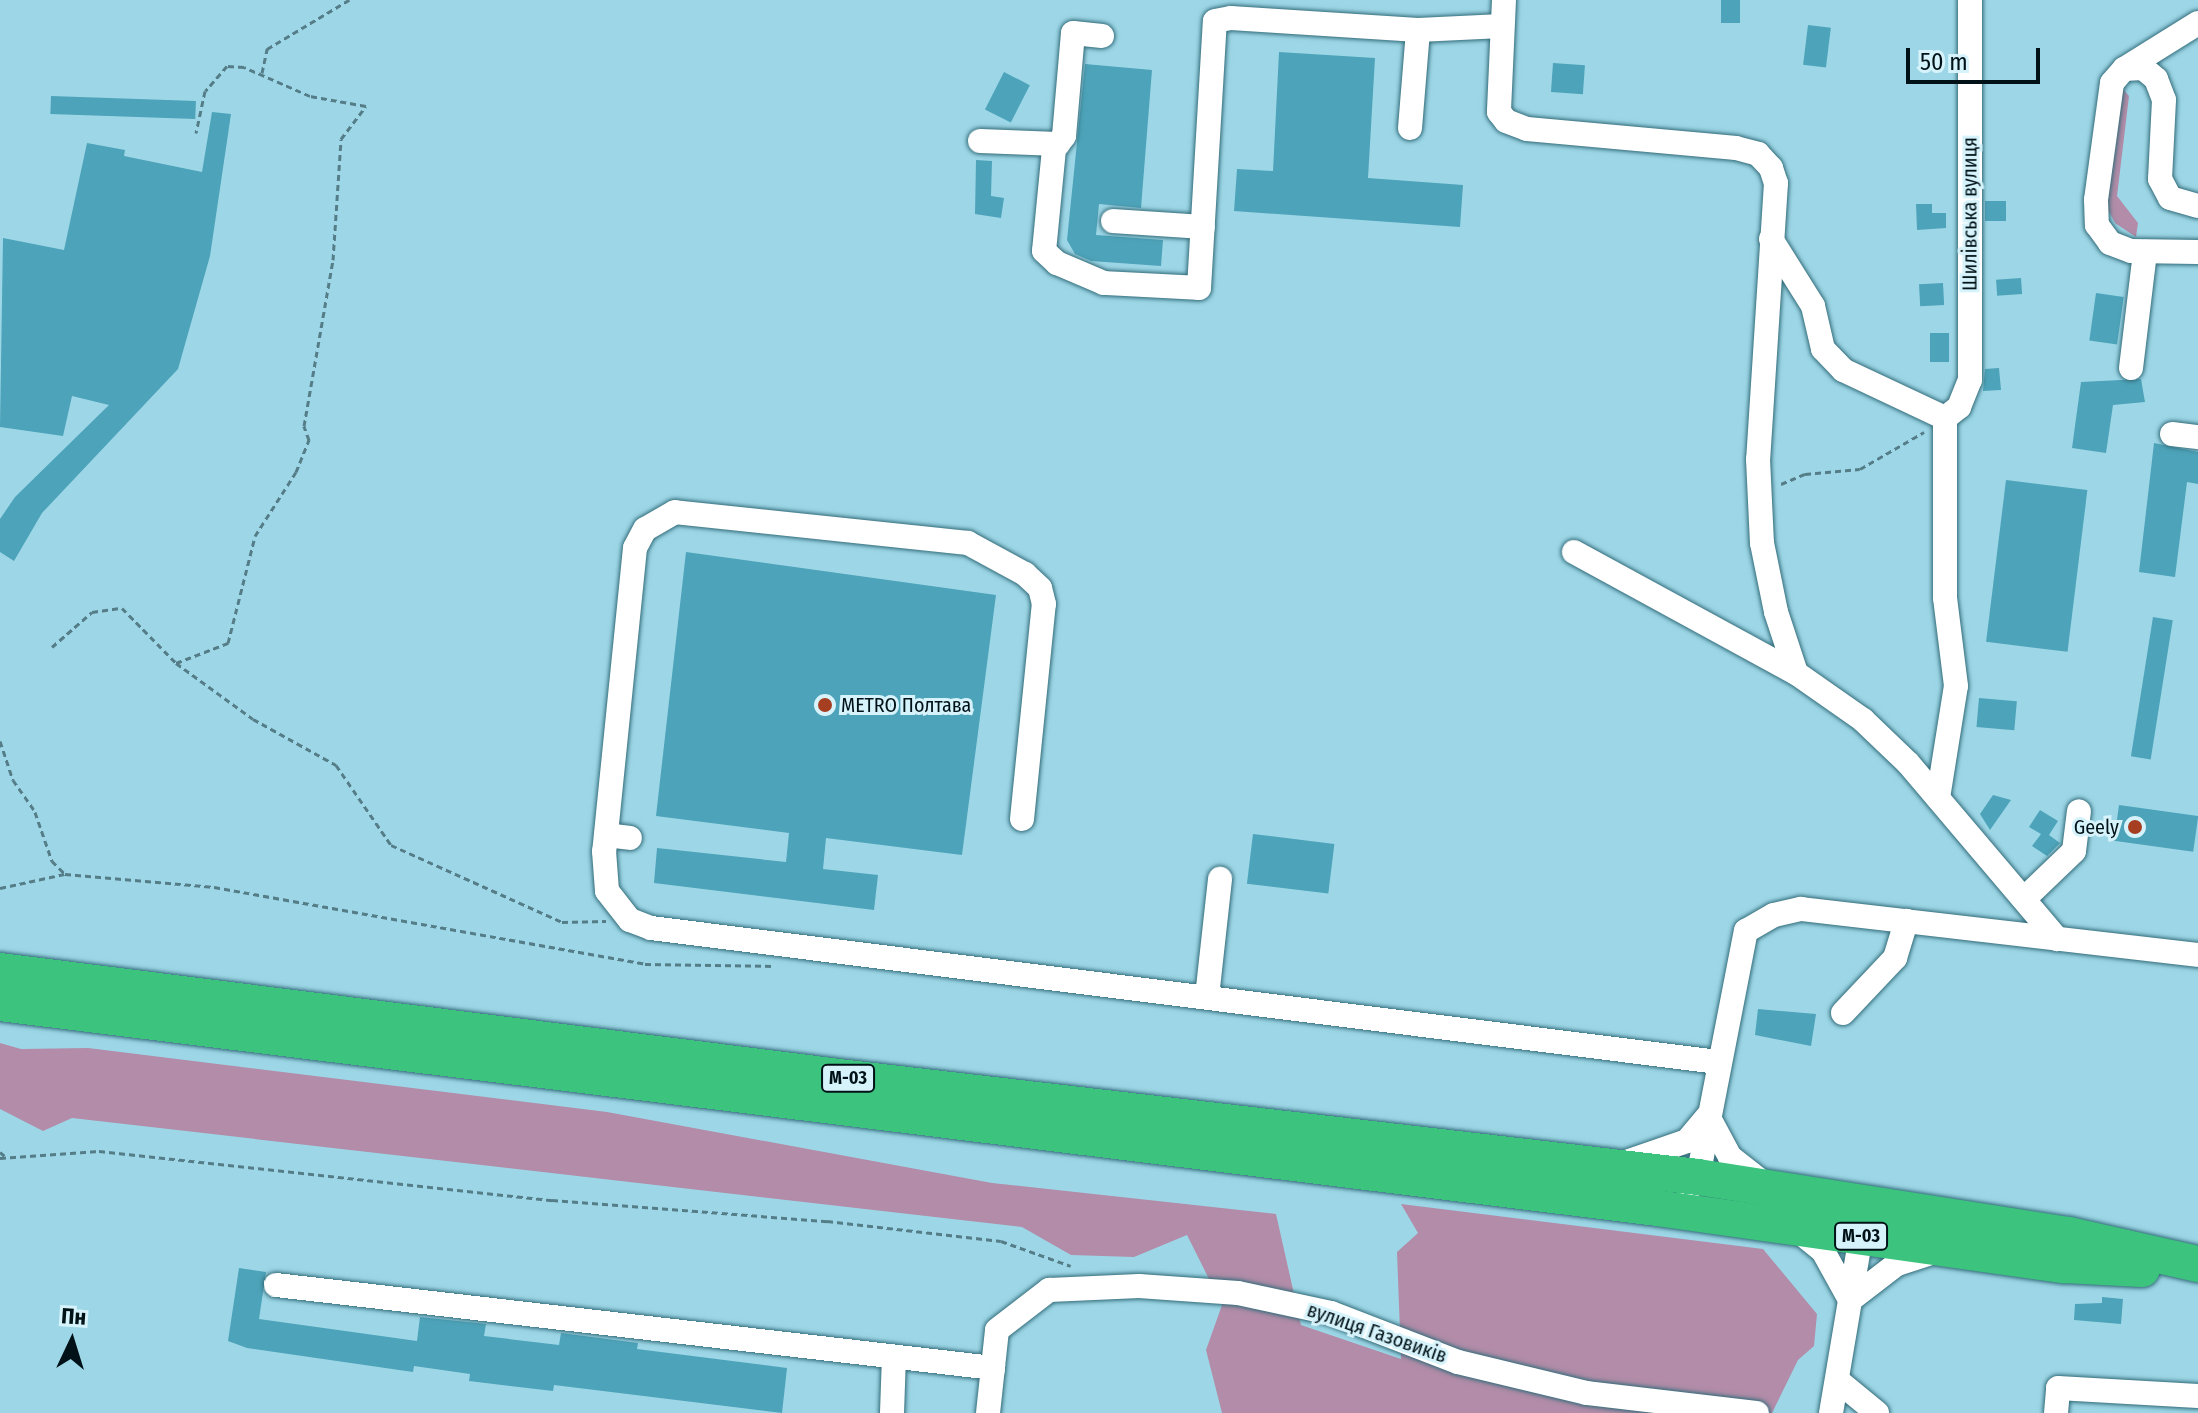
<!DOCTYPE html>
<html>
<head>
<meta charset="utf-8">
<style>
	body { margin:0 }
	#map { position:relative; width:2198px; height:1413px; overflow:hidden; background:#9dd7e7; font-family:"Fira Sans Condensed",sans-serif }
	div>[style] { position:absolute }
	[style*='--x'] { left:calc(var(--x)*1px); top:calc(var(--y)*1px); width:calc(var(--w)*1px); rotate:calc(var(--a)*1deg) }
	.green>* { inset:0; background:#b28ca8 }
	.building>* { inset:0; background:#4da3b9; transform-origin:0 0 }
	.path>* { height:3px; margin-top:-1.5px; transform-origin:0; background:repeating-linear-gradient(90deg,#557d88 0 6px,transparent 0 10px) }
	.roads { filter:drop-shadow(0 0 2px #336c7a) drop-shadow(0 0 2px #336c7a) }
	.minor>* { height:24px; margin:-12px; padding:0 12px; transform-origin:12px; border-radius:12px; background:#fff }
	.highway>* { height:36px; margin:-18px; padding:0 18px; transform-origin:18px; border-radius:18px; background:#3cc47e }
	.dots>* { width:22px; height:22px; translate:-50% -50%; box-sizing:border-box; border:4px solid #d6f3fb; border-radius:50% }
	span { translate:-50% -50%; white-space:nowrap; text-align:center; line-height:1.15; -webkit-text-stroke:6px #d6f3fb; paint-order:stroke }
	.shield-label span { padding:2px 6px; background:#d6f3fb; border:2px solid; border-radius:6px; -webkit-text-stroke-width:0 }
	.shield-label { font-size:18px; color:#001217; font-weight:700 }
	.street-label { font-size:20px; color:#001217 }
	.poi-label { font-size:20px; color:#001217 }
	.left { translate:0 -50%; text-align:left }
	.right { translate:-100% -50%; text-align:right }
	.north { position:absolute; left:32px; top:1301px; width:80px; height:80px; -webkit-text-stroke:6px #d6f3fb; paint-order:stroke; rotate:4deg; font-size:22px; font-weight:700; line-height:32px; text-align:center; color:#001217 }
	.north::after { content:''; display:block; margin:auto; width:28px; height:36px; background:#001217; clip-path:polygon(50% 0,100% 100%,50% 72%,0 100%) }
	.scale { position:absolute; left:1906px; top:48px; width:134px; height:36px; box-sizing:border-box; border:4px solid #001217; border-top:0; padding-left:10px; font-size:24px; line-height:28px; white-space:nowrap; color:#001217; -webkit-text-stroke:6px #d6f3fb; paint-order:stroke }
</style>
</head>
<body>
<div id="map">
	<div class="green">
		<div style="clip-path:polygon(2122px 88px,2129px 96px,2117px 196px,2138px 223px,2136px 237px,2115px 223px,2106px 206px)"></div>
		<div style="clip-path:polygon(0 1043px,21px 1049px,88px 1048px,607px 1112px,992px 1183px,1276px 1214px,1301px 1325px,1401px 1359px,1397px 1252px,1418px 1233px,1401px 1204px,1763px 1249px,1817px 1314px,1814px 1346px,1798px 1360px,1772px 1413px,1222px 1413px,1206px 1350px,1222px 1305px,1187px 1235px,1134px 1257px,1071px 1255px,1022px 1227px,72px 1118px,43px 1131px,0 1109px)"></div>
	</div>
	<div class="building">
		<div style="left:1721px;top:0;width:19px;height:23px"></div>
		<div style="left:1808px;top:25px;width:23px;height:40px;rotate:7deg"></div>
		<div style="clip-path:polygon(1279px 52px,1375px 58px,1368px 178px,1463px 185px,1460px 227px,1234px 211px,1237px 169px,1273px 171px)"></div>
		<div style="left:1553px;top:63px;width:32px;height:29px;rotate:4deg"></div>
		<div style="clip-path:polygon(1085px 64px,1152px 70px,1141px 208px,1099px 204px,1096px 235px,1163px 240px,1161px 266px,1091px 261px,1075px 254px,1067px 240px)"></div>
		<div style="left:1004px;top:72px;width:29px;height:42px;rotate:27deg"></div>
		<div style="left:51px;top:96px;width:145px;height:18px;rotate:2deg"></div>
		<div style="clip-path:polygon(212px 112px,231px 114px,210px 256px,178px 369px,42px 513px,14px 561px,0 552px,0 519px,15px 497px,109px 405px,72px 396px,63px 436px,0 427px,3px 238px,64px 250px,87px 143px,125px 150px,124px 156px,202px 172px)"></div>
		<div style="clip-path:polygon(976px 160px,992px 161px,991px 196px,1004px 198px,1001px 218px,975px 214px)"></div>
		<div style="left:2006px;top:201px;width:20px;height:21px;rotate:90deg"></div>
		<div style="clip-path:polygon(1916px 204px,1932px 204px,1932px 213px,1946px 213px,1946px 228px,1917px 230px)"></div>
		<div style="left:2021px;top:278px;width:16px;height:25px;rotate:86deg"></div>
		<div style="left:1943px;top:283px;width:22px;height:24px;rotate:87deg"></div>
		<div style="left:2096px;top:293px;width:28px;height:48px;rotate:8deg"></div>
		<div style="left:1949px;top:333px;width:29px;height:19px;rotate:90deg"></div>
		<div style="clip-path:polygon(1999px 368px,2001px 390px,1983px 391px,1985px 369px)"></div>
		<div style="clip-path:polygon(2141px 379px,2145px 402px,2113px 405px,2106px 453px,2072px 448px,2081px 382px)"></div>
		<div style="clip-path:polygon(2154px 443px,2198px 452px,2198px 484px,2187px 482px,2175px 577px,2139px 572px)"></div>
		<div style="left:2006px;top:480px;width:82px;height:163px;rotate:7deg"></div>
		<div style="clip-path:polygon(686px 552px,996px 595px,962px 855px,826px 838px,823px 869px,878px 875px,874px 910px,654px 883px,657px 848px,786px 862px,789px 833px,656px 816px)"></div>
		<div style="left:2153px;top:617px;width:20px;height:141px;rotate:9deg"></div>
		<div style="left:1979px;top:698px;width:38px;height:29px;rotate:5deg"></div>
		<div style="clip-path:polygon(1993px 795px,2011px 800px,1990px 830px,1980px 814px)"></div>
		<div style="left:2119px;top:805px;width:80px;height:36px;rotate:8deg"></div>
		<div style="clip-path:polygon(2040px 810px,2058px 821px,2049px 835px,2060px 843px,2047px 856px,2032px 846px,2041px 834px,2029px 827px)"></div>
		<div style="left:1253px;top:834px;width:82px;height:50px;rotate:7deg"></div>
		<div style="clip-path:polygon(1758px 1009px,1816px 1014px,1811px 1046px,1755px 1035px)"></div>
		<div style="clip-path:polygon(239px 1268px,266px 1272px,259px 1319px,417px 1341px,420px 1317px,486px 1324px,484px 1336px,559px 1345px,561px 1333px,638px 1343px,637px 1349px,787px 1368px,782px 1413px,554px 1385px,553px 1391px,469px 1381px,470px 1374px,414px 1366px,413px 1372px,247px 1348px,228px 1341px)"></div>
		<div style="clip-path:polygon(2102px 1297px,2123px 1299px,2121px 1324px,2074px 1320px,2075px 1304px,2102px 1303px)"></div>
	</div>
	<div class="path">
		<div style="--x:262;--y:73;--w:25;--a:-78"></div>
		<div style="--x:267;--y:49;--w:96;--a:-30.9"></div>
		<div style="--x:1781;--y:484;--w:26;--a:-23"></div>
		<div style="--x:1805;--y:474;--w:55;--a:-5.2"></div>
		<div style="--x:1860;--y:469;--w:74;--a:-30"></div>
		<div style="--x:52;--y:647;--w:53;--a:-41.2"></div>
		<div style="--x:92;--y:612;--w:30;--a:-8"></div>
		<div style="--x:122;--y:608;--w:77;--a:45.5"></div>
		<div style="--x:176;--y:663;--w:95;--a:36"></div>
		<div style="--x:253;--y:719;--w:95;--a:29"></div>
		<div style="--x:336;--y:765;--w:97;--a:55.5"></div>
		<div style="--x:391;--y:845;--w:188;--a:24.2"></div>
		<div style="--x:562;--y:922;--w:44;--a:-1.3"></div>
		<div style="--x:176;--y:663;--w:56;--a:-21"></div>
		<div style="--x:228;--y:643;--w:110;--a:-75.8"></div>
		<div style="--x:255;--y:536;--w:76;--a:-57.4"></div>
		<div style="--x:296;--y:472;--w:35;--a:-68"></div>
		<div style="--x:309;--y:440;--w:15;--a:-110"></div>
		<div style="--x:304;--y:426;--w:169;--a:-80.1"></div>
		<div style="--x:333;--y:260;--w:121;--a:-86.2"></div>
		<div style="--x:341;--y:139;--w:41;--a:-52.9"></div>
		<div style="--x:366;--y:106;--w:57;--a:-169.9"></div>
		<div style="--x:310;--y:96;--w:72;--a:-156.3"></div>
		<div style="--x:244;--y:67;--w:17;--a:-177"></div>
		<div style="--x:227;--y:66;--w:33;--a:131"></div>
		<div style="--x:205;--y:91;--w:43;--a:102.1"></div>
		<div style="--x:0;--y:741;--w:41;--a:71.6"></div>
		<div style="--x:13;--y:780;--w:39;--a:55"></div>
		<div style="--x:35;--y:812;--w:52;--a:70.9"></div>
		<div style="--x:52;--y:861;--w:18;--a:45"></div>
		<div style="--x:65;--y:874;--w:150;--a:5"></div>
		<div style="--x:214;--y:887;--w:438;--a:10.1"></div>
		<div style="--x:645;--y:964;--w:129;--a:0.9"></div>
		<div style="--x:0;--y:888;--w:66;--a:-12.2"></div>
		<div style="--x:0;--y:1152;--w:9;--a:41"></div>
		<div style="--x:0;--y:1158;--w:99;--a:-4"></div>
		<div style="--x:99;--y:1151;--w:456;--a:6.2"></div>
		<div style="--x:552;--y:1200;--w:276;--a:4.4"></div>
		<div style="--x:827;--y:1221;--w:175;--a:6.6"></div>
		<div style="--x:1001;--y:1241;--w:74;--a:19.7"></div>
	</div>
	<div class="roads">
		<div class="minor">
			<div style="--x:1504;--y:0;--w:112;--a:92.6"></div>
			<div style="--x:1499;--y:112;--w:11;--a:52"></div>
			<div style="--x:1506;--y:121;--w:22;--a:21"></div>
			<div style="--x:1527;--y:129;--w:210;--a:5.2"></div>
			<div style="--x:1736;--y:148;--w:23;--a:15"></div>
			<div style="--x:1758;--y:154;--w:19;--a:47"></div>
			<div style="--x:1771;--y:168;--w:16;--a:72"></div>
			<div style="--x:1776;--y:183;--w:277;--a:93.7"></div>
			<div style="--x:1758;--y:459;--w:84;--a:87.3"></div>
			<div style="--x:1762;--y:543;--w:70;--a:78.5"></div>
			<div style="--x:1776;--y:612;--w:64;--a:71.8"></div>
			<div style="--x:2198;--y:23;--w:87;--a:148.1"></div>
			<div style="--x:2124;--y:69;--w:18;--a:131"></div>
			<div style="--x:2112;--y:83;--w:118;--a:97.8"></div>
			<div style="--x:2096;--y:200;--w:25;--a:88"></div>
			<div style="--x:2097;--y:225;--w:22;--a:54"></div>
			<div style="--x:2110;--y:243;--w:22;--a:21"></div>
			<div style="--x:2131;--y:251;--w:67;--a:0.9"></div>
			<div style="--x:1102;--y:36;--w:29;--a:-174"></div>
			<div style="--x:1073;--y:33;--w:103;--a:95"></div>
			<div style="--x:1064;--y:136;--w:16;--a:128"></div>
			<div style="--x:1054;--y:149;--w:102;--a:95.6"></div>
			<div style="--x:1044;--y:251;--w:18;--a:43"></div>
			<div style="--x:1057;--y:263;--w:51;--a:23.1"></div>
			<div style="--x:1104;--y:283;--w:95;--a:3"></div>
			<div style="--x:1199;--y:288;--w:267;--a:-86.6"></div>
			<div style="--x:1215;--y:21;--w:16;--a:-11"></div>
			<div style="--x:1231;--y:18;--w:187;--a:3.7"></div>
			<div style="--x:2124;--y:69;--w:19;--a:-3"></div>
			<div style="--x:2143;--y:68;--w:17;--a:40"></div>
			<div style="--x:2156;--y:79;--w:22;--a:69"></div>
			<div style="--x:2164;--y:100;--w:79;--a:92.9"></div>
			<div style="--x:2160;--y:179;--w:21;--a:62"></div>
			<div style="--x:2170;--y:198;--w:29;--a:16"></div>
			<div style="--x:1410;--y:128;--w:98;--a:-85.3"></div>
			<div style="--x:1418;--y:30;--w:84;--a:-2.7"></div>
			<div style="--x:980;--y:141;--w:78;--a:2.2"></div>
			<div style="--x:1113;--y:221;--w:90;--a:3.8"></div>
			<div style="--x:1771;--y:239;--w:79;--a:57.9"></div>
			<div style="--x:1813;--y:306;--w:44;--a:76.9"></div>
			<div style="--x:1823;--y:349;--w:29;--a:46"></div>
			<div style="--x:1843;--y:370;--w:113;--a:25.2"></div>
			<div style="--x:2131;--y:368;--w:117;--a:-83.1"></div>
			<div style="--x:1945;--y:418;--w:18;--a:-38"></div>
			<div style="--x:1959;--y:407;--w:29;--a:-68"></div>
			<div style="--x:1970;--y:380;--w:380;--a:-90"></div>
			<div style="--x:2172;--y:434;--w:26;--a:7"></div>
			<div style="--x:1574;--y:552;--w:253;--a:28.6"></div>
			<div style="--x:1796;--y:673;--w:82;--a:35"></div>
			<div style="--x:1863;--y:720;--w:62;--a:43.7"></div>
			<div style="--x:1908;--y:763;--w:231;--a:49.7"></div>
			<div style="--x:1938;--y:798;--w:113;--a:-80.9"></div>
			<div style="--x:1956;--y:686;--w:89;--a:-97.1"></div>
			<div style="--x:1945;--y:598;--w:180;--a:-90"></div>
			<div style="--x:1022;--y:819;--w:216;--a:-84.2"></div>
			<div style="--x:1044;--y:604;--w:16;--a:-104"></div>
			<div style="--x:1040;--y:588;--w:21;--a:-137"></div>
			<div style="--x:1025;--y:574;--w:65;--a:-151.5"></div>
			<div style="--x:968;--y:543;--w:295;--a:-174"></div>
			<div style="--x:675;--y:512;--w:34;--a:150"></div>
			<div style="--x:645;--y:529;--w:21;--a:118"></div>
			<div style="--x:635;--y:548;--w:305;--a:95.8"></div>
			<div style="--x:604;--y:851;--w:40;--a:85.7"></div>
			<div style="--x:607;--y:891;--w:37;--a:52"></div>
			<div style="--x:630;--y:920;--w:22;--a:21"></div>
			<div style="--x:651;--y:928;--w:1075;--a:7.16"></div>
			<div style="--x:606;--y:835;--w:24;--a:7"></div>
			<div style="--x:2024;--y:899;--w:69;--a:-43.8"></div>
			<div style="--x:2074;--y:851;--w:40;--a:-82.9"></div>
			<div style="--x:1207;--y:997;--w:119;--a:-83.7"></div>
			<div style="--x:1843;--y:1013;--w:76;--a:-46.6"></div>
			<div style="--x:1895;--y:958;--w:39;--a:-73"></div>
			<div style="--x:1708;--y:1116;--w:47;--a:61.8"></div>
			<div style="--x:1730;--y:1157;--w:47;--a:38.1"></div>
			<div style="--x:1626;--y:1162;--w:65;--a:-19"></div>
			<div style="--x:1687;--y:1141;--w:30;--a:-50"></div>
			<div style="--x:1689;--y:1189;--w:15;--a:-53"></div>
			<div style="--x:1698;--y:1177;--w:251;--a:-79"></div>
			<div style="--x:1746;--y:931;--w:32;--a:-30"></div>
			<div style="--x:1774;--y:915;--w:28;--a:-13"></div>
			<div style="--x:1801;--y:909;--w:400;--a:6.6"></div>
			<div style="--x:1797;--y:1230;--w:33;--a:39"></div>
			<div style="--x:1823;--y:1251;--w:56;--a:61.1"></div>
			<div style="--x:1850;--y:1300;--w:59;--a:-37.5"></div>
			<div style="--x:1897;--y:1264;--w:42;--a:-18"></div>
			<div style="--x:276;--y:1285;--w:722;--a:6.6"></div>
			<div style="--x:1837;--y:1380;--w:52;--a:39.5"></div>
			<div style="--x:892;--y:1413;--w:56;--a:-88"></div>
			<div style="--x:988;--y:1413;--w:83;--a:-83.8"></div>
			<div style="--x:997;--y:1330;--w:66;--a:-37.6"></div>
			<div style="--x:1049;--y:1290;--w:90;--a:-2.5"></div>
			<div style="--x:1139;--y:1286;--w:99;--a:4"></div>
			<div style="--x:1238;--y:1293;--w:95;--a:12.1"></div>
			<div style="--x:1331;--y:1313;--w:136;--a:21.1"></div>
			<div style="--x:1458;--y:1362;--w:133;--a:13.5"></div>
			<div style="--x:1587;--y:1393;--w:171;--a:6.7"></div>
			<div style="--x:1831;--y:1413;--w:180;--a:-80.4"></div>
			<div style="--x:2056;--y:1413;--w:25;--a:-85"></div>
			<div style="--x:2058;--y:1388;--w:140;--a:3.3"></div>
		</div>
		<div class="highway">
			<div style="--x:0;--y:971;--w:846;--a:7.2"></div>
			<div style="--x:839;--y:1077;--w:865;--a:6.64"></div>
			<div style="--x:1698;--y:1177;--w:376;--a:8.9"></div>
			<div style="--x:2069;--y:1235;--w:132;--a:12.7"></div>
			<div style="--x:0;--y:1003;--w:1670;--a:7.05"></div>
			<div style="--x:1657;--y:1208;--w:412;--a:8"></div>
			<div style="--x:2065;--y:1265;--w:77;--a:3"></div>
		</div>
	</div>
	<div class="dots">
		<div style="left:825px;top:705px;background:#a63e21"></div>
		<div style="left:2135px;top:827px;background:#a63e21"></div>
	</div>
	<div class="shield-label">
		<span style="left:848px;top:1078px">М-03</span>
		<span style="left:1861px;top:1236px">М-03</span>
	</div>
	<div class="street-label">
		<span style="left:1970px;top:214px;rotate:-90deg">Шилівська вулиця</span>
		<span style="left:1377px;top:1333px;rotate:19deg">вулиця Газовиків</span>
	</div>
	<div class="poi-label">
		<span class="left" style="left:841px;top:705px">METRO Полтава</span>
		<span class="right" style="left:2119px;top:827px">Geely</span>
	</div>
	<div class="north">Пн</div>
	<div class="scale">50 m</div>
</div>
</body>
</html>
